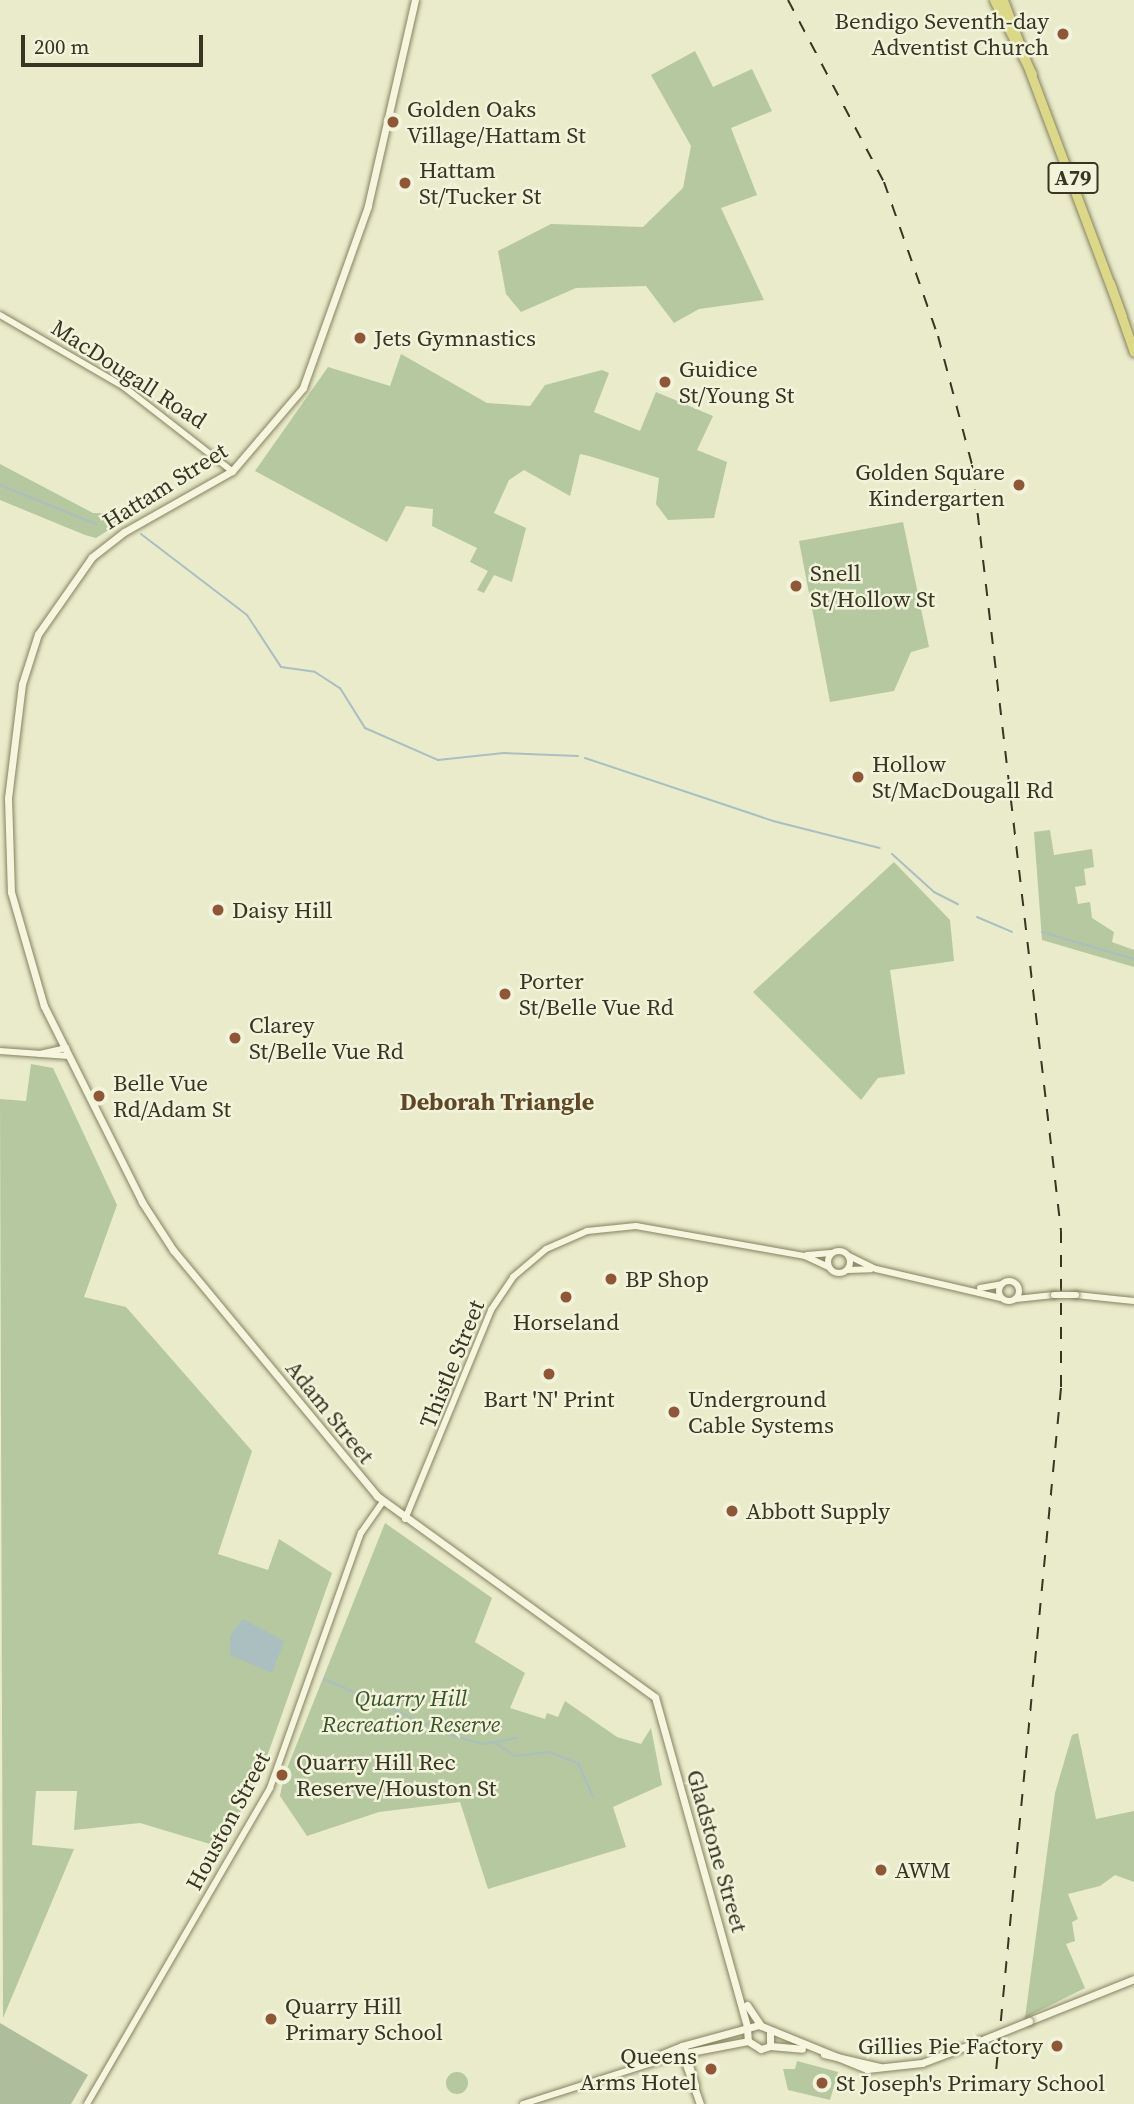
<!DOCTYPE html>
<html>
<head>
<meta charset="utf-8">
<style>
	body { margin:0 }
	#map { position:relative; width:1134px; height:2104px; overflow:hidden; background:#e9ebcb; font-family:"Source Serif 4",serif }
	div>[style] { position:absolute }
	[style*='--x'] { left:calc(var(--x)*1px); top:calc(var(--y)*1px); width:calc(var(--w)*1px); rotate:calc(var(--a)*1deg) }
	.green>* { inset:0; background:#b5c89f }
	.round { border-radius:50% }
	.cemetery>* { inset:0; background:#aebe9d }
	.water>* { inset:0; background:#abbec0 }
	.stream>* { height:2px; margin:-1px; padding:0 1px; transform-origin:1px; border-radius:1px; background:#abbec0 }
	.roads { filter:drop-shadow(0 0 2px #868261) drop-shadow(0 0 2px #868261) }
	.tertiary>* { height:6px; margin:-3px; padding:0 3px; transform-origin:3px; border-radius:3px; background:#f5f6dd }
	.tertiary>.ring { margin:-3px; padding:0; box-sizing:content-box; background:none; border:6px solid #f5f6dd; border-radius:50% }
	.secondary>* { height:7px; margin:-3.5px; padding:0 3.5px; transform-origin:3.5px; border-radius:3.5px; background:#f5f6dd }
	.trunk>* { height:9px; margin:-4.5px; padding:0 4.5px; transform-origin:4.5px; border-radius:4.5px; background:#dbd887 }
	.rail>* { height:2px; margin-top:-1px; transform-origin:0; background:repeating-linear-gradient(90deg,#383522 0 12px,transparent 0 24px) }
	.bridges { filter:drop-shadow(0 0 2px #868261) drop-shadow(0 0 2px #868261) }
	.tertiary-bridge>* { height:6px; margin:-3px; padding:0 3px; transform-origin:3px; border-radius:3px; background:#f5f6dd }
	.secondary-bridge>* { height:7px; margin:-3.5px; padding:0 3.5px; transform-origin:3.5px; border-radius:3.5px; background:#f5f6dd }
	.dots>* { width:19px; height:19px; translate:-50% -50%; box-sizing:border-box; border:4px solid #f1f3da; border-radius:50% }
	span { translate:-50% -50%; white-space:nowrap; text-align:center; line-height:1.15; -webkit-text-stroke:5px #f1f3da; paint-order:stroke }
	.shield-label span { padding:2px 5px; background:#f1f3da; border:2px solid; border-radius:5px; -webkit-text-stroke-width:0 }
	.shield-label { font-size:21px; color:#383522; font-weight:700 }
	.poi-label { font-size:23px; color:#383522 }
	.right { translate:-100% -50%; text-align:right }
	.left { translate:0 -50%; text-align:left }
	.street-label { font-size:23px; color:#383522 }
	.park-label { font-size:23px; color:#3a522b; font-style:italic }
	.neighbourhood-label { font-size:24px; color:#604726; font-weight:700 }
	.scale { position:absolute; left:21px; top:35px; width:182px; height:32px; box-sizing:border-box; border:4px solid #383522; border-top:0; padding-left:9px; font-size:21px; line-height:24px; white-space:nowrap; color:#383522; -webkit-text-stroke:5px #f1f3da; paint-order:stroke }
</style>
</head>
<body>
<div id="map">
	<div class="green">
		<div style="clip-path:polygon(695px 51px,713px 87px,752px 69px,772px 111px,731px 128px,757px 195px,721px 208px,764px 300px,699px 309px,674px 323px,646px 286px,576px 288px,521px 312px,506px 294px,498px 251px,551px 224px,643px 227px,683px 188px,691px 146px,651px 75px)"></div>
		<div style="clip-path:polygon(401px 354px,487px 403px,530px 406px,545px 385px,602px 370px,609px 373px,594px 412px,640px 431px,656px 392px,713px 416px,697px 450px,727px 462px,714px 518px,668px 520px,656px 504px,659px 478px,589px 456px,580px 454px,570px 496px,524px 470px,509px 480px,494px 513px,526px 528px,512px 582px,494px 575px,484px 593px,477px 590px,488px 571px,470px 562px,477px 548px,432px 526px,433px 509px,406px 506px,387px 542px,255px 471px,328px 367px,390px 386px)"></div>
		<div style="clip-path:polygon(0 464px,93px 513px,134px 514px,96px 538px,85px 535px,0 500px)"></div>
		<div style="clip-path:polygon(903px 522px,929px 647px,911px 652px,894px 691px,830px 702px,799px 541px)"></div>
		<div style="clip-path:polygon(1050px 830px,1054px 855px,1092px 849px,1094px 867px,1084px 869px,1086px 885px,1075px 887px,1078px 904px,1090px 902px,1092px 918px,1114px 932px,1112px 942px,1134px 950px,1134px 967px,1042px 940px,1034px 832px)"></div>
		<div style="clip-path:polygon(894px 862px,950px 920px,954px 961px,890px 970px,905px 1074px,878px 1078px,861px 1100px,753px 992px)"></div>
		<div style="clip-path:polygon(31px 1064px,53px 1068px,117px 1205px,84px 1297px,126px 1307px,252px 1451px,218px 1554px,268px 1570px,279px 1539px,332px 1573px,259px 1779px,220px 1847px,140px 1823px,74px 1830px,77px 1791px,36px 1791px,32px 1845px,74px 1849px,3px 2018px,0 1099px,26px 1101px)"></div>
		<div style="clip-path:polygon(385px 1523px,492px 1598px,475px 1642px,525px 1673px,510px 1708px,545px 1719px,547px 1713px,558px 1717px,565px 1701px,617px 1737px,641px 1744px,651px 1728px,662px 1785px,613px 1807px,626px 1847px,488px 1889px,460px 1802px,379px 1812px,307px 1836px,280px 1796px,284px 1776px)"></div>
		<div style="clip-path:polygon(1078px 1733px,1096px 1819px,1134px 1811px,1134px 1882px,1115px 1875px,1100px 1886px,1068px 1894px,1078px 1919px,1072px 1922px,1075px 1941px,1066px 1944px,1085px 1988px,1025px 2018px,1055px 1793px,1072px 1735px)"></div>
		<div style="clip-path:polygon(797px 2061px,838px 2072px,830px 2100px,788px 2090px,783px 2069px,795px 2069px)"></div>
		<div class="round" style="left:446px;top:2072px;width:22px;height:22px"></div>
	</div>
	<div class="cemetery">
		<div style="clip-path:polygon(0 2023px,88px 2075px,71px 2104px,0 2104px)"></div>
	</div>
	<div class="water">
		<div style="clip-path:polygon(243px 1619px,284px 1641px,272px 1673px,230px 1655px,230px 1636px)"></div>
	</div>
	<div class="stream">
		<div style="--x:0;--y:485;--w:104;--a:22.1"></div>
		<div style="--x:141;--y:534;--w:133;--a:37.4"></div>
		<div style="--x:247;--y:615;--w:62;--a:56.8"></div>
		<div style="--x:281;--y:667;--w:34;--a:8"></div>
		<div style="--x:315;--y:672;--w:30;--a:33"></div>
		<div style="--x:340;--y:688;--w:47;--a:58"></div>
		<div style="--x:365;--y:728;--w:80;--a:23.7"></div>
		<div style="--x:438;--y:760;--w:66;--a:-6.1"></div>
		<div style="--x:504;--y:753;--w:74;--a:2.3"></div>
		<div style="--x:585;--y:758;--w:198;--a:18.5"></div>
		<div style="--x:773;--y:821;--w:110;--a:14.2"></div>
		<div style="--x:892;--y:854;--w:57;--a:42.1"></div>
		<div style="--x:934;--y:892;--w:27;--a:27"></div>
		<div style="--x:977;--y:917;--w:38;--a:23"></div>
		<div style="--x:1042;--y:932;--w:96;--a:16.4"></div>
		<div style="--x:324;--y:1679;--w:142;--a:23.7"></div>
		<div style="--x:454;--y:1736;--w:30;--a:15"></div>
		<div style="--x:483;--y:1744;--w:34;--a:-10"></div>
		<div style="--x:494;--y:1742;--w:25;--a:34"></div>
		<div style="--x:515;--y:1756;--w:34;--a:-7"></div>
		<div style="--x:549;--y:1752;--w:31;--a:21"></div>
		<div style="--x:578;--y:1763;--w:36;--a:66"></div>
	</div>
	<div class="roads">
		<div class="tertiary">
			<div style="--x:0;--y:315;--w:143;--a:30.1"></div>
			<div style="--x:124;--y:387;--w:137;--a:37.9"></div>
			<div style="--x:0;--y:1051;--w:69;--a:4.1"></div>
			<div style="--x:40;--y:1054;--w:27;--a:-13"></div>
			<div class="ring" style="left:828px;top:1251px;width:16px;height:16px"></div>
			<div style="--x:807;--y:1255;--w:24;--a:-5"></div>
			<div style="--x:849;--y:1256;--w:30;--a:26"></div>
			<div style="--x:876;--y:1269;--w:128;--a:13.1"></div>
			<div style="--x:847;--y:1270;--w:24;--a:-2"></div>
			<div class="ring" style="left:999px;top:1281px;width:14px;height:14px"></div>
			<div style="--x:980;--y:1288;--w:22;--a:-10"></div>
			<div style="--x:1076;--y:1295;--w:58;--a:5.9"></div>
			<div style="--x:1016;--y:1299;--w:38;--a:-6"></div>
			<div style="--x:405;--y:1519;--w:226;--a:-67.6"></div>
			<div style="--x:491;--y:1310;--w:40;--a:-56"></div>
			<div style="--x:513;--y:1277;--w:43;--a:-40.3"></div>
			<div style="--x:546;--y:1249;--w:45;--a:-23.7"></div>
			<div style="--x:587;--y:1231;--w:49;--a:-5.8"></div>
			<div style="--x:636;--y:1226;--w:172;--a:10.1"></div>
			<div style="--x:805;--y:1256;--w:26;--a:25"></div>
			<div style="--x:633;--y:2066;--w:53;--a:-22.2"></div>
			<div style="--x:87;--y:2104;--w:365;--a:-59.9"></div>
			<div style="--x:270;--y:1788;--w:271;--a:-70.4"></div>
			<div style="--x:361;--y:1533;--w:39;--a:-55"></div>
			<div style="--x:523;--y:2104;--w:165;--a:-17.7"></div>
		</div>
		<div class="secondary">
			<div style="--x:415;--y:0;--w:211;--a:102.9"></div>
			<div style="--x:368;--y:206;--w:193;--a:109.7"></div>
			<div style="--x:303;--y:388;--w:109;--a:130.5"></div>
			<div style="--x:232;--y:471;--w:124;--a:150.5"></div>
			<div style="--x:124;--y:532;--w:41;--a:142"></div>
			<div style="--x:92;--y:557;--w:94;--a:125"></div>
			<div style="--x:38;--y:634;--w:52;--a:107.7"></div>
			<div style="--x:22;--y:684;--w:115;--a:97"></div>
			<div style="--x:8;--y:798;--w:94;--a:88.2"></div>
			<div style="--x:11;--y:892;--w:119;--a:73.9"></div>
			<div style="--x:44;--y:1006;--w:219;--a:63.4"></div>
			<div style="--x:142;--y:1202;--w:57;--a:57.1"></div>
			<div style="--x:173;--y:1250;--w:320;--a:50.3"></div>
			<div style="--x:377;--y:1496;--w:343;--a:35.9"></div>
			<div style="--x:655;--y:1697;--w:343;--a:74.4"></div>
			<div style="--x:747;--y:2005;--w:25;--a:56"></div>
			<div style="--x:1029;--y:2021;--w:113;--a:-21.8"></div>
			<div style="--x:747;--y:2028;--w:13;--a:86"></div>
			<div style="--x:748;--y:2041;--w:15;--a:32"></div>
			<div style="--x:761;--y:2049;--w:9;--a:-18"></div>
			<div style="--x:770;--y:2046;--w:14;--a:-90"></div>
			<div style="--x:682;--y:2046;--w:80;--a:-15.3"></div>
			<div style="--x:759;--y:2025;--w:117;--a:22.2"></div>
			<div style="--x:867;--y:2069;--w:55;--a:-6.2"></div>
			<div style="--x:922;--y:2063;--w:62;--a:-20.8"></div>
			<div style="--x:770;--y:2046;--w:32;--a:5"></div>
			<div style="--x:684;--y:2049;--w:38;--a:73"></div>
			<div style="--x:681;--y:2050;--w:57;--a:70.6"></div>
			<div style="--x:680;--y:2054;--w:69;--a:-10.8"></div>
			<div style="--x:824;--y:2054;--w:57;--a:13.1"></div>
		</div>
		<div class="trunk">
			<div style="--x:994;--y:0;--w:83;--a:62.8"></div>
			<div style="--x:1003;--y:0;--w:338;--a:69.4"></div>
			<div style="--x:1110;--y:283;--w:73;--a:70.8"></div>
		</div>
	</div>
	<div class="rail">
		<div style="--x:788;--y:0;--w:206;--a:62.2"></div>
		<div style="--x:884;--y:182;--w:163;--a:70.7"></div>
		<div style="--x:938;--y:336;--w:133;--a:75.2"></div>
		<div style="--x:972;--y:465;--w:771;--a:83.37"></div>
		<div style="--x:1061;--y:1231;--w:157;--a:90"></div>
		<div style="--x:1061;--y:1388;--w:719;--a:95.43"></div>
	</div>
	<div class="bridges">
		<div class="tertiary-bridge">
			<div style="--x:1054;--y:1295;--w:22;--a:0"></div>
		</div>
		<div class="secondary-bridge">
			<div style="--x:980;--y:2041;--w:53;--a:-22.2"></div>
		</div>
	</div>
	<div class="dots">
		<div style="left:1063px;top:34px;background:#8f5637"></div>
		<div style="left:393px;top:122px;background:#8f5637"></div>
		<div style="left:405px;top:183px;background:#8f5637"></div>
		<div style="left:360px;top:338px;background:#8f5637"></div>
		<div style="left:665px;top:382px;background:#8f5637"></div>
		<div style="left:1019px;top:485px;background:#8f5637"></div>
		<div style="left:796px;top:586px;background:#8f5637"></div>
		<div style="left:858px;top:777px;background:#8f5637"></div>
		<div style="left:218px;top:910px;background:#8f5637"></div>
		<div style="left:505px;top:994px;background:#8f5637"></div>
		<div style="left:235px;top:1038px;background:#8f5637"></div>
		<div style="left:99px;top:1096px;background:#8f5637"></div>
		<div style="left:611px;top:1279px;background:#8f5637"></div>
		<div style="left:566px;top:1297px;background:#8f5637"></div>
		<div style="left:549px;top:1374px;background:#8f5637"></div>
		<div style="left:674px;top:1412px;background:#8f5637"></div>
		<div style="left:732px;top:1511px;background:#8f5637"></div>
		<div style="left:282px;top:1775px;background:#8f5637"></div>
		<div style="left:881px;top:1870px;background:#8f5637"></div>
		<div style="left:271px;top:2019px;background:#8f5637"></div>
		<div style="left:1057px;top:2046px;background:#8f5637"></div>
		<div style="left:711px;top:2069px;background:#8f5637"></div>
		<div style="left:822px;top:2083px;background:#8f5637"></div>
	</div>
	<div class="shield-label">
		<span style="left:1073px;top:178px">A79</span>
	</div>
	<div class="poi-label">
		<span class="right" style="left:1049px;top:34px">Bendigo Seventh-day<br>Adventist Church</span>
		<span class="left" style="left:407px;top:122px">Golden Oaks<br>Village/Hattam St</span>
		<span class="left" style="left:419px;top:183px">Hattam<br>St/Tucker St</span>
		<span class="left" style="left:374px;top:338px">Jets Gymnastics</span>
		<span class="left" style="left:679px;top:382px">Guidice<br>St/Young St</span>
		<span class="right" style="left:1005px;top:485px">Golden Square<br>Kindergarten</span>
		<span class="left" style="left:810px;top:586px">Snell<br>St/Hollow St</span>
		<span class="left" style="left:872px;top:777px">Hollow<br>St/MacDougall Rd</span>
		<span class="left" style="left:232px;top:910px">Daisy Hill</span>
		<span class="left" style="left:519px;top:994px">Porter<br>St/Belle Vue Rd</span>
		<span class="left" style="left:249px;top:1038px">Clarey<br>St/Belle Vue Rd</span>
		<span class="left" style="left:113px;top:1096px">Belle Vue<br>Rd/Adam St</span>
		<span class="left" style="left:625px;top:1279px">BP Shop</span>
		<span style="left:566px;top:1322px">Horseland</span>
		<span style="left:549px;top:1399px">Bart 'N' Print</span>
		<span class="left" style="left:688px;top:1412px">Underground<br>Cable Systems</span>
		<span class="left" style="left:746px;top:1511px">Abbott Supply</span>
		<span class="left" style="left:296px;top:1775px">Quarry Hill Rec<br>Reserve/Houston St</span>
		<span class="left" style="left:895px;top:1870px">AWM</span>
		<span class="left" style="left:285px;top:2019px">Quarry Hill<br>Primary School</span>
		<span class="right" style="left:1043px;top:2046px">Gillies Pie Factory</span>
		<span class="right" style="left:697px;top:2069px">Queens<br>Arms Hotel</span>
		<span class="left" style="left:836px;top:2083px">St Joseph's Primary School</span>
	</div>
	<div class="street-label">
		<span style="left:129px;top:374px;rotate:33deg">MacDougall Road</span>
		<span style="left:165px;top:486px;rotate:-32deg">Hattam Street</span>
		<span style="left:452px;top:1364px;rotate:-68deg">Thistle Street</span>
		<span style="left:330px;top:1412px;rotate:51deg">Adam Street</span>
		<span style="left:228px;top:1821px;rotate:-62deg">Houston Street</span>
		<span style="left:717px;top:1851px;rotate:74deg">Gladstone Street</span>
	</div>
	<div class="park-label">
		<span style="left:411px;top:1711px">Quarry Hill<br>Recreation Reserve</span>
	</div>
	<div class="neighbourhood-label">
		<span style="left:497px;top:1102px">Deborah Triangle</span>
	</div>
	<div class="scale">200 m</div>
</div>
</body>
</html>
